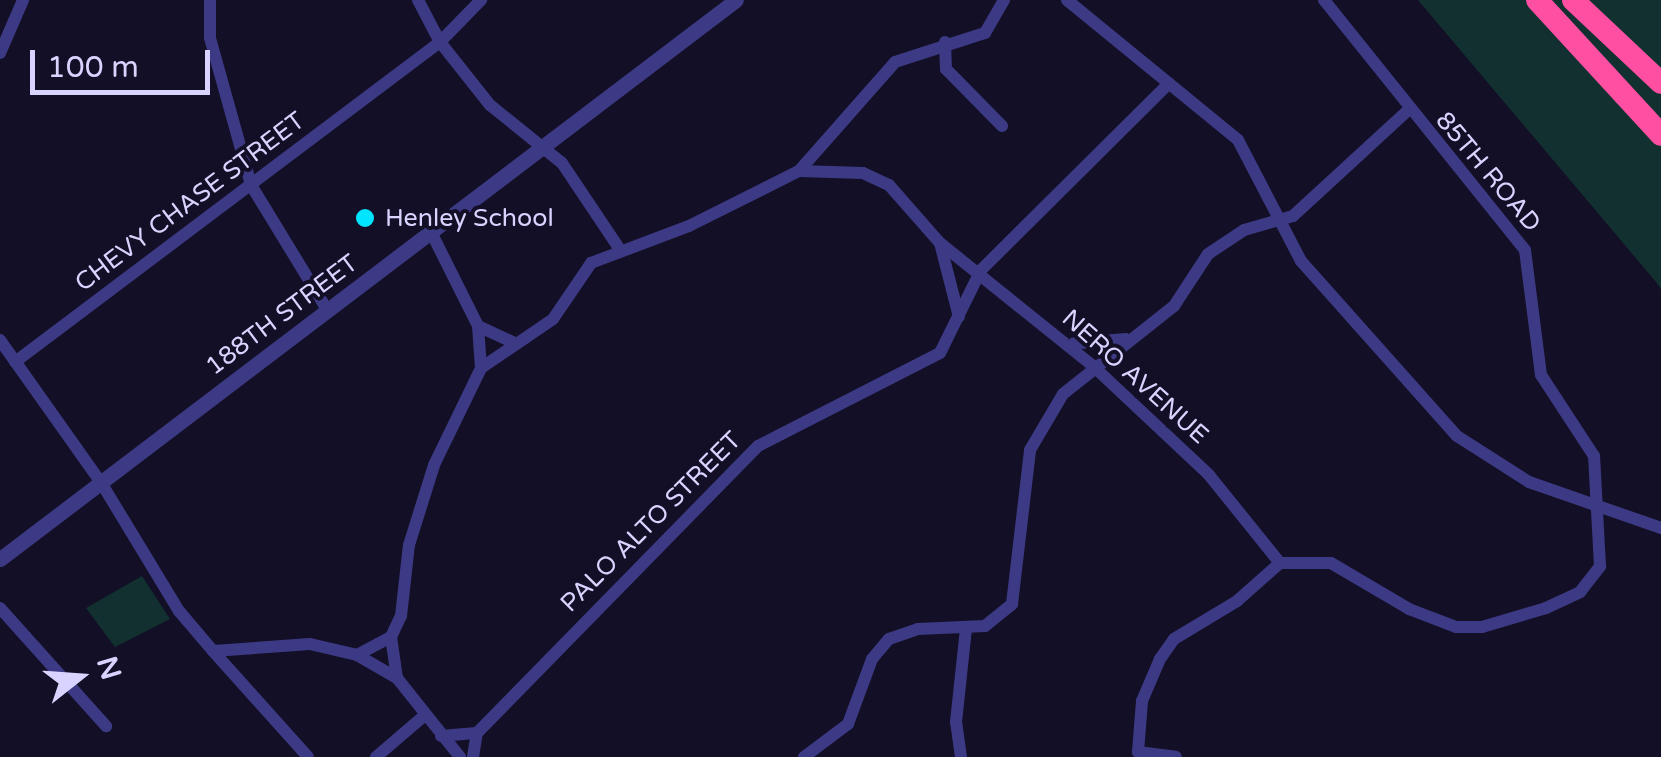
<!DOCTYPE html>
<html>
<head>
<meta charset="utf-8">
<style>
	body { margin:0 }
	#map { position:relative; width:1661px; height:757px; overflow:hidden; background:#130f26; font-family:"Varela Round",sans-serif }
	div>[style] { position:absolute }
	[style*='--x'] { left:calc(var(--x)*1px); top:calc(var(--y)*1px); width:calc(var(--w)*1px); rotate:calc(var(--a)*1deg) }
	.green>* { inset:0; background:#12302f }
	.minor>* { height:12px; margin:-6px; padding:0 6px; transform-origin:6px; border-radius:6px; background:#3d3a85 }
	.tertiary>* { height:15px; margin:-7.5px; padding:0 7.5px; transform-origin:7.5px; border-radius:7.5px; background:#3d3a85 }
	.motorway>* { height:22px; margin:-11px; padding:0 11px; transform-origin:11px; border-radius:11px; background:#ff4fa3 }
	.dots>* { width:28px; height:28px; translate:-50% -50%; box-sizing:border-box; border:5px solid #130f26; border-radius:50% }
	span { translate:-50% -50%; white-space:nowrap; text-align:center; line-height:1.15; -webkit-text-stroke:8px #130f26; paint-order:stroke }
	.street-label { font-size:25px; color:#d9d4ff }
	.poi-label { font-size:25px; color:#d9d4ff }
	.left { translate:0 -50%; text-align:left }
	.north { position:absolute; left:30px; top:627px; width:100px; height:100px; -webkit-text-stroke:8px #130f26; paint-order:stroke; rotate:73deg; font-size:28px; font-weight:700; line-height:40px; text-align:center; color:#d9d4ff }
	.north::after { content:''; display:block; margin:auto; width:35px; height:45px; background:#d9d4ff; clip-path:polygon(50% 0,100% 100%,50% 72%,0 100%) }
	.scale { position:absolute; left:30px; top:50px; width:180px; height:45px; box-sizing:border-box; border:5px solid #d9d4ff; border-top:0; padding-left:12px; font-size:30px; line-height:35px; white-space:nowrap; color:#d9d4ff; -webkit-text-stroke:8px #130f26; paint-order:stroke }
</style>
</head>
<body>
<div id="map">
	<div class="green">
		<div style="clip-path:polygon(1418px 0,1661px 0,1661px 289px,1656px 282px)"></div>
		<div style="clip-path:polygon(142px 576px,170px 619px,115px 647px,86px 608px)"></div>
	</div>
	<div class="minor">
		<div style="--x:210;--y:0;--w:38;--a:90"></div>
		<div style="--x:210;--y:38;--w:153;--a:74.4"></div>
		<div style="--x:251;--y:185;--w:148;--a:58.6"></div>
		<div style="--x:418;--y:0;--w:47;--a:62.4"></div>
		<div style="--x:440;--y:42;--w:80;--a:51.6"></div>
		<div style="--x:490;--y:105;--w:92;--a:38.9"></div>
		<div style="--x:562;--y:163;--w:102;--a:56.2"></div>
		<div style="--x:1067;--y:0;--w:221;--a:39.3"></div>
		<div style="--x:1238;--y:140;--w:136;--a:62.5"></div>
		<div style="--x:1301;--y:261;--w:234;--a:48.3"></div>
		<div style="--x:1457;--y:436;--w:85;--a:32.6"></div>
		<div style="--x:1529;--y:482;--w:140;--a:19.2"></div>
		<div style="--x:945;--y:42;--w:27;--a:88"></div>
		<div style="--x:946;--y:69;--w:80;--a:45.5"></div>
		<div style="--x:0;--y:53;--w:58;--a:-66.5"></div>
		<div style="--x:799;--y:171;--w:64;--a:1.8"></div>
		<div style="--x:863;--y:173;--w:29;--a:25"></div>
		<div style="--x:889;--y:185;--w:77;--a:48.7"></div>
		<div style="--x:940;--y:243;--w:195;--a:38.8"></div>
		<div style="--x:1092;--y:365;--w:161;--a:43.2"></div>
		<div style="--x:1209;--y:475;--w:113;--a:51.1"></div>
		<div style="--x:431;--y:232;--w:105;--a:63.4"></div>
		<div style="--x:478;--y:326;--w:42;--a:85.9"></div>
		<div style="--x:940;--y:243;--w:76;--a:75.6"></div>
		<div style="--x:478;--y:326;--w:38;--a:25"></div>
		<div style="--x:0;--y:340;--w:176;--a:54.7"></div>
		<div style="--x:102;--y:484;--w:149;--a:58.8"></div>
		<div style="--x:179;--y:611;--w:52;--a:49.6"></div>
		<div style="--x:213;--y:651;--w:97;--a:-4.1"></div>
		<div style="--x:310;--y:644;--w:48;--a:13.2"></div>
		<div style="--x:357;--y:655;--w:46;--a:29.9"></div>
		<div style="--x:397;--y:678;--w:101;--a:51.4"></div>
		<div style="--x:1068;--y:344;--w:58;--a:-4.9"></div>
		<div style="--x:15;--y:362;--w:532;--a:-36.98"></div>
		<div style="--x:440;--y:42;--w:59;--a:-45.7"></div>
		<div style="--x:0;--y:608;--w:159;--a:48.1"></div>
		<div style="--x:213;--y:651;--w:142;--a:48.1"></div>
		<div style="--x:357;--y:655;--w:38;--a:-28"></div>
		<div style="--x:397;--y:678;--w:41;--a:-98.3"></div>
		<div style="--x:391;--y:637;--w:23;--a:-65"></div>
		<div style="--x:401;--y:616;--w:71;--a:-83.6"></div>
		<div style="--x:409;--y:545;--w:84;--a:-72.6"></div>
		<div style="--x:434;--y:465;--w:108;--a:-64.1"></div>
		<div style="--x:481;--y:368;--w:87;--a:-34.2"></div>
		<div style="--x:553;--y:319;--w:68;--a:-55.8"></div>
		<div style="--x:591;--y:263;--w:105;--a:-20.7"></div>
		<div style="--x:689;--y:226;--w:123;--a:-26.6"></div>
		<div style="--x:799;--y:171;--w:145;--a:-48.6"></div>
		<div style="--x:895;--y:62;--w:95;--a:-17.9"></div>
		<div style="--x:985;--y:33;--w:38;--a:-60"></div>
		<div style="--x:441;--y:736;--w:36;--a:-5"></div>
		<div style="--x:1138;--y:752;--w:51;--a:-85.5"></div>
		<div style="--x:1142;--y:701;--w:46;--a:-66.8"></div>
		<div style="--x:1160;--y:659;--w:24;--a:-55"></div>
		<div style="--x:1174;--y:639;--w:74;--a:-31.1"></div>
		<div style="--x:1237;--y:601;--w:57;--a:-41.5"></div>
		<div style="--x:1280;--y:563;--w:51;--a:0"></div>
		<div style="--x:1331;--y:563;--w:91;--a:30.5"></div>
		<div style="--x:1409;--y:609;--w:50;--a:21"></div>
		<div style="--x:1456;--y:627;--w:26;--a:0"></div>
		<div style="--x:1482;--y:627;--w:67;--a:-16.5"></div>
		<div style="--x:1546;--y:608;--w:38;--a:-25"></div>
		<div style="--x:1580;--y:592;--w:33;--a:-52"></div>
		<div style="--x:1600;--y:566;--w:110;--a:-93.1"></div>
		<div style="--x:1594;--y:456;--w:97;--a:-123.2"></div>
		<div style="--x:1541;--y:375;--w:126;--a:-97.3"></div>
		<div style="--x:1525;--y:250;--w:321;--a:-128.8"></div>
		<div style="--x:1138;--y:752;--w:38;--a:7"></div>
		<div style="--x:376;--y:757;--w:65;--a:-40.6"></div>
		<div style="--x:473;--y:757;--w:24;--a:-81"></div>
		<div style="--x:477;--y:733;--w:402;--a:-45.6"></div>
		<div style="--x:758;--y:446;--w:204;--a:-27.1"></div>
		<div style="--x:940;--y:353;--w:93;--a:-63.7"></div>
		<div style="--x:981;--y:270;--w:265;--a:-44.8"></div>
		<div style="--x:804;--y:757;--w:55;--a:-36.9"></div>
		<div style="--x:848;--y:724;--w:69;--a:-69.7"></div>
		<div style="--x:872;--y:659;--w:26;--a:-50"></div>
		<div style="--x:889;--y:639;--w:31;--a:-19"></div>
		<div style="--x:918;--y:629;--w:67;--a:-2.6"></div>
		<div style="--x:985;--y:626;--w:35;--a:-39"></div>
		<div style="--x:1012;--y:604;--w:155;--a:-83.3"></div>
		<div style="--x:1030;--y:450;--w:65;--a:-59.5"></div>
		<div style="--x:1063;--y:394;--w:142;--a:-38.4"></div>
		<div style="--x:1174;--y:306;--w:62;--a:-56.8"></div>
		<div style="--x:1208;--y:254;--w:43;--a:-33.7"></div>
		<div style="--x:1244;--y:230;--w:51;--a:-15.9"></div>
		<div style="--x:1293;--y:216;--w:155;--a:-42.6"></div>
		<div style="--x:961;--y:757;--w:35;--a:-98"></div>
		<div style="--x:956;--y:722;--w:95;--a:-83.9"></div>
	</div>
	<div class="tertiary">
		<div style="--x:0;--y:559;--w:924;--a:-37.22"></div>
	</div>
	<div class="motorway">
		<div style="--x:1537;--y:0;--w:183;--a:47.4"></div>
		<div style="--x:1573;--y:0;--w:121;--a:43.3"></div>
	</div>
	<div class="dots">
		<div style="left:365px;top:218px;background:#00e5ff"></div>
	</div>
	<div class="street-label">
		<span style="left:1488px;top:172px;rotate:50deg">85TH ROAD</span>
		<span style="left:190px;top:202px;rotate:-37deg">CHEVY CHASE STREET</span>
		<span style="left:282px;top:315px;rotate:-37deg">188TH STREET</span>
		<span style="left:1135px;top:377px;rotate:42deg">NERO AVENUE</span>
		<span style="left:651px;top:522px;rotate:-45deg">PALO ALTO STREET</span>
	</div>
	<div class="poi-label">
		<span class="left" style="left:385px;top:218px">Henley School</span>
	</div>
	<div class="north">N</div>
	<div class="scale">100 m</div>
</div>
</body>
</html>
